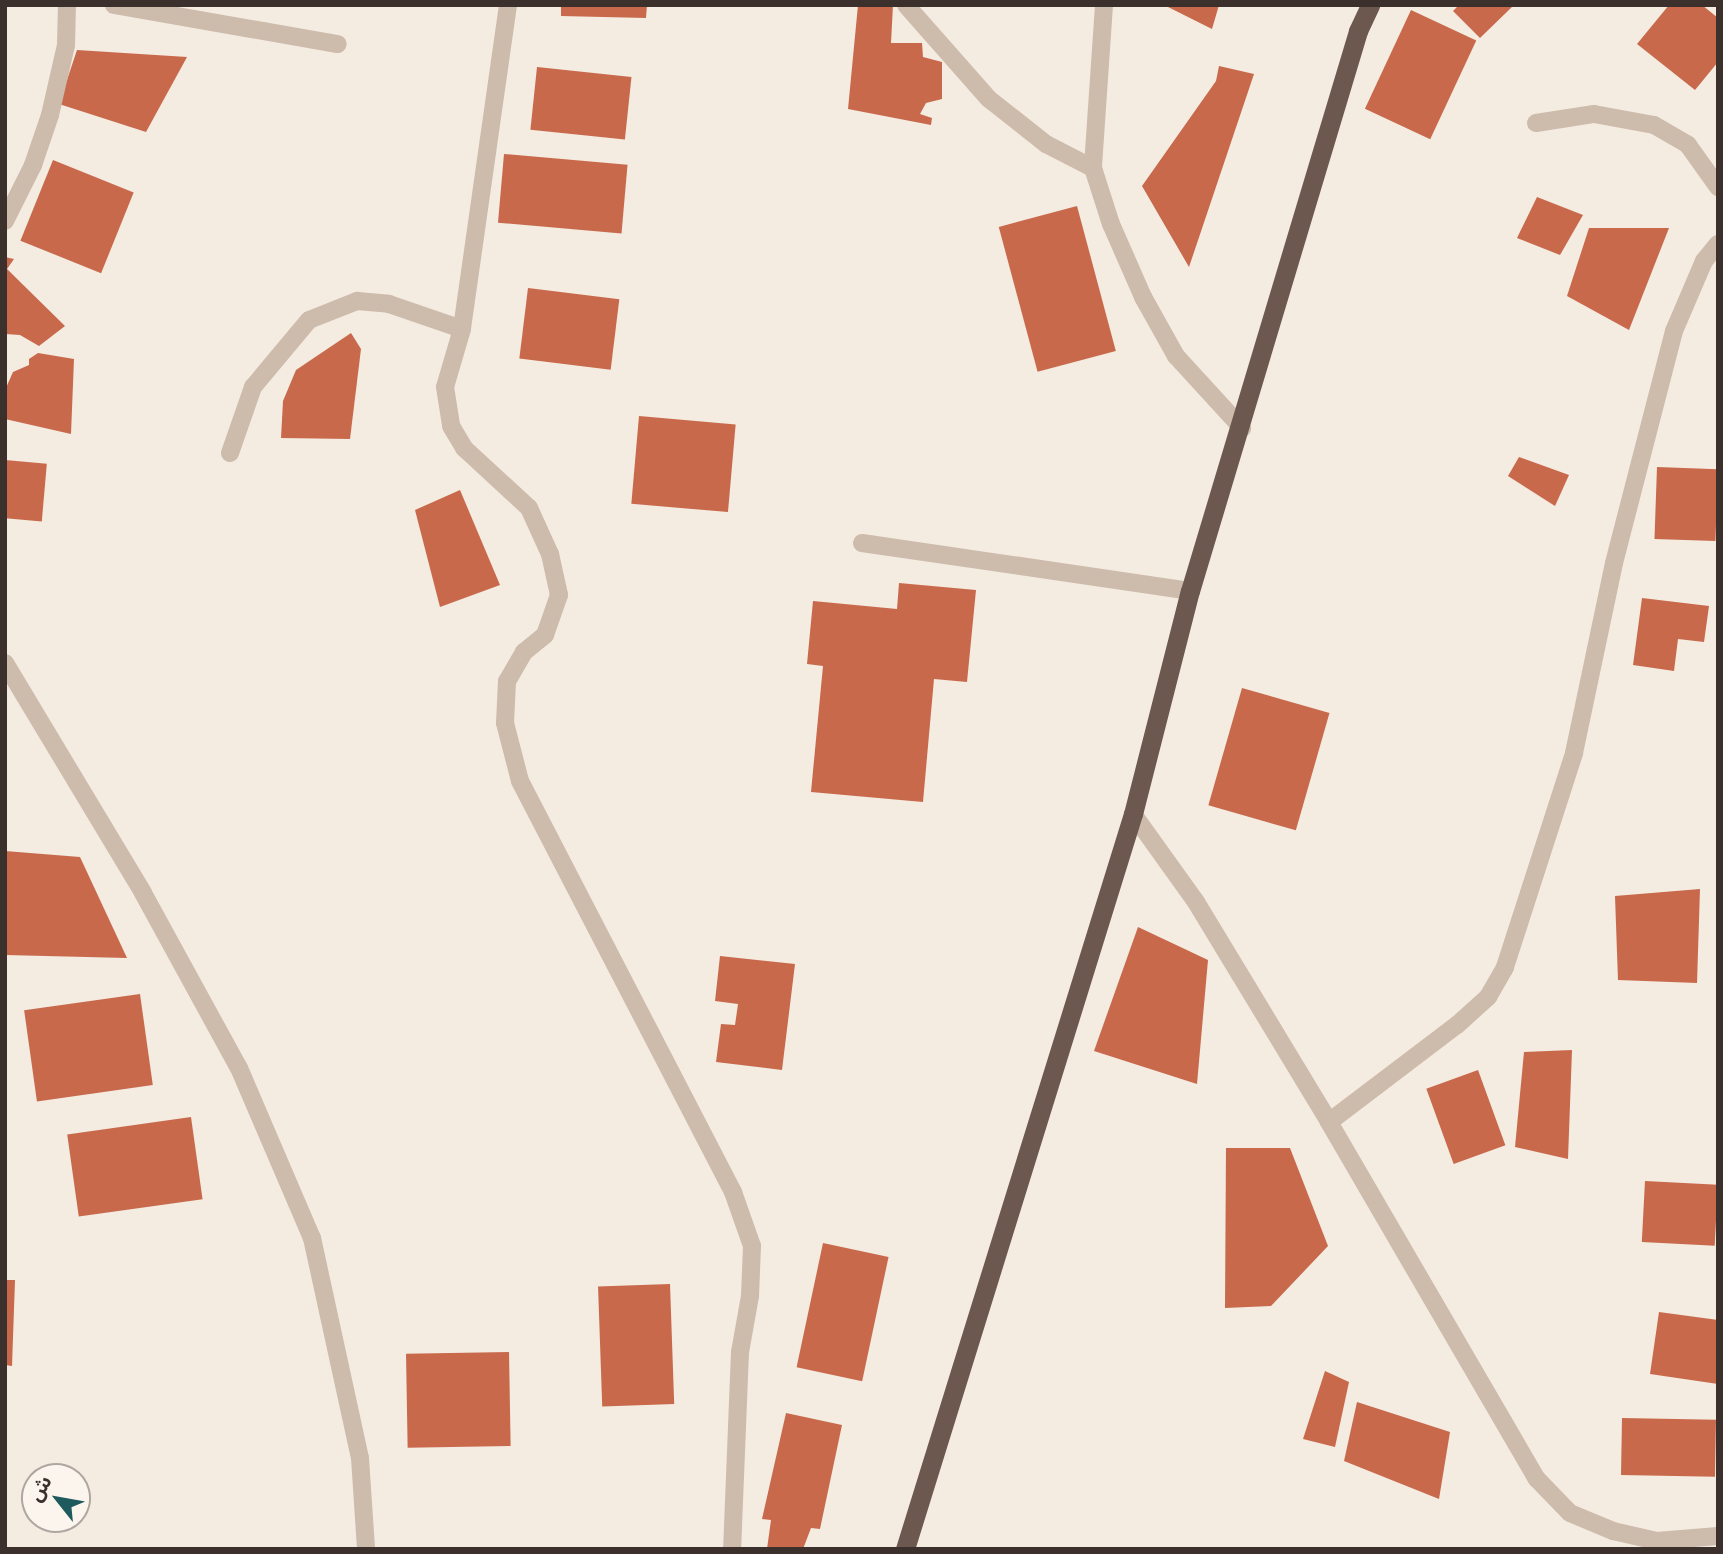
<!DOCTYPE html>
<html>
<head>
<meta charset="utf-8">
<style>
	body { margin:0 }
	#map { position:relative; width:1723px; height:1554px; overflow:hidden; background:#f4ebe1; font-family:Quicksand,"Noto Sans Arabic",sans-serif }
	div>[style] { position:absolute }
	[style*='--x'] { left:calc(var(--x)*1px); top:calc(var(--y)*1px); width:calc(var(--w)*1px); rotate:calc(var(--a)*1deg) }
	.building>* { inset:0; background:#c8694b; transform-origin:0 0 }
	.minor>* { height:18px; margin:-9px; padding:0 9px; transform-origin:9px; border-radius:9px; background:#cdbbac }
	.trunk>* { height:19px; margin:-9.5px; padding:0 9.5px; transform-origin:9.5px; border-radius:9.5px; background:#6c584f }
	span { translate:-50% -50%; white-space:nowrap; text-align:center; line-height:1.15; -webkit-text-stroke:7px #fbf5ee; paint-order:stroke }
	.frame { position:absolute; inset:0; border:7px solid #3b302b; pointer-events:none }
	.north { position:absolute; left:21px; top:1463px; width:70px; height:70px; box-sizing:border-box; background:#fbf5ee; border:2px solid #aea6a0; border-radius:50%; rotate:301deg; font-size:19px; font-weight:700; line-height:28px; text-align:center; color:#3b302b }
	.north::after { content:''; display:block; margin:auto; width:24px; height:32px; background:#1f5a5e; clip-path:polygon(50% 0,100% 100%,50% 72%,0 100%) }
</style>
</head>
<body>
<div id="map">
	<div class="building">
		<div style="clip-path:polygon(561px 5px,647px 5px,646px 18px,561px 16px)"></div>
		<div style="clip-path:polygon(858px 5px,893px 5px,891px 43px,922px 43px,923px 57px,942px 62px,942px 99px,926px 103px,920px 114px,932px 118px,931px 125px,848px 109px)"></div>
		<div style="clip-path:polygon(1164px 5px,1219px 5px,1212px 29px)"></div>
		<div style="clip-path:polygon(1459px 5px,1514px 5px,1480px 38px,1453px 11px)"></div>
		<div style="clip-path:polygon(1669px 5px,1702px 5px,1718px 18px,1718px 62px,1695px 90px,1637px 44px)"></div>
		<div style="left:1411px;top:10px;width:72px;height:109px;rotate:25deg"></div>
		<div style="clip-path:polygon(77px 50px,187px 57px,146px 132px,59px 104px)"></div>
		<div style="clip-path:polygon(1219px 66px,1254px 74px,1189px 267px,1142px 186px,1216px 81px)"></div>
		<div style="left:537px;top:67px;width:95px;height:63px;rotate:6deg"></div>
		<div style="left:504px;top:154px;width:124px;height:69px;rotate:5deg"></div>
		<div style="left:53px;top:160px;width:87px;height:87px;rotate:22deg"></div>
		<div style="clip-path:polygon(1537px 197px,1583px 215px,1560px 255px,1517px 238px)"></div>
		<div style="left:1077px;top:206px;width:150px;height:81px;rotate:75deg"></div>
		<div style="clip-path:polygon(1589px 228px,1669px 228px,1629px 330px,1567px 296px)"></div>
		<div style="clip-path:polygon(5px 257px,14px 259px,7px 269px,65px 326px,39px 346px,20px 335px,5px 334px)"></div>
		<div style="left:528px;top:288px;width:92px;height:71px;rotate:7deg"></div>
		<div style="clip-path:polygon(351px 333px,361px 349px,350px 439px,281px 438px,283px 401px,296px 370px)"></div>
		<div style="clip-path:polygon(38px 353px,74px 359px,71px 434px,5px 419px,5px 390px,13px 372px,29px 365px,29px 359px)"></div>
		<div style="left:639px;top:416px;width:97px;height:88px;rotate:5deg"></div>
		<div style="clip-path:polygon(1519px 457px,1569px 475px,1555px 506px,1508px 476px)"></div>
		<div style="left:5px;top:460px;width:42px;height:58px;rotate:5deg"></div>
		<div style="left:1657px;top:467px;width:61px;height:72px;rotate:2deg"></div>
		<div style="clip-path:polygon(460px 490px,500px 585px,440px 607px,415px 510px)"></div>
		<div style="clip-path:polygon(899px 583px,976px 590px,967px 682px,934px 679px,923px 802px,811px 792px,823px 666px,807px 664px,813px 601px,897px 609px)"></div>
		<div style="clip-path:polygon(1642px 598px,1709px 606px,1704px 642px,1678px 639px,1674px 671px,1633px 665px)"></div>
		<div style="left:1242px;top:688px;width:91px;height:122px;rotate:16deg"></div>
		<div style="clip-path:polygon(5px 851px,80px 857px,127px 958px,5px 955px)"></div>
		<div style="clip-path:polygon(1700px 889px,1697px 983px,1618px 980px,1615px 896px)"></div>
		<div style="clip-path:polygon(1138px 927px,1208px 960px,1197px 1084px,1094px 1051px)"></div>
		<div style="clip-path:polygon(720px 956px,795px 964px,782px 1070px,716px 1062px,721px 1024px,735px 1025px,738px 1004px,715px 1001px)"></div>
		<div style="left:140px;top:994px;width:92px;height:117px;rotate:82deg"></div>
		<div style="clip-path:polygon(1572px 1050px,1568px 1159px,1515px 1147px,1524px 1052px)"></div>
		<div style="left:1478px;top:1070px;width:80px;height:55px;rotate:70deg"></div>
		<div style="left:191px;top:1117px;width:83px;height:125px;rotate:82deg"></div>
		<div style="clip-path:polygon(1226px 1148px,1290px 1148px,1328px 1246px,1271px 1306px,1225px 1308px)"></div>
		<div style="left:1645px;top:1181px;width:73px;height:61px;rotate:3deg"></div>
		<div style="left:823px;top:1243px;width:67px;height:127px;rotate:12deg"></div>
		<div style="clip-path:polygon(5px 1280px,15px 1280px,12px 1366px,5px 1365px)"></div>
		<div style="left:670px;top:1284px;width:120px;height:72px;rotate:88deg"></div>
		<div style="clip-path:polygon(1659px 1312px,1718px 1320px,1718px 1384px,1650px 1374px)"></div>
		<div style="left:509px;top:1352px;width:94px;height:103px;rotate:89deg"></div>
		<div style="clip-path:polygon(1325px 1371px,1349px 1382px,1335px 1447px,1303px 1439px)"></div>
		<div style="clip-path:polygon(1357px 1402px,1450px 1432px,1439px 1499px,1344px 1461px)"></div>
		<div style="clip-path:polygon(786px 1413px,842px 1425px,820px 1529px,811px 1528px,803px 1549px,767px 1549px,771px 1520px,762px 1519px)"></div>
		<div style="left:1622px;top:1418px;width:94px;height:57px;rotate:1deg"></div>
	</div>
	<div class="minor">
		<div style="--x:114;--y:5;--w:227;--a:9.9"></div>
		<div style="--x:508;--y:5;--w:327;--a:98.1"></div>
		<div style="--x:462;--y:329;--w:60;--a:106.3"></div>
		<div style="--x:445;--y:387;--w:39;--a:81"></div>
		<div style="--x:451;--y:426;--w:26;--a:59"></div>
		<div style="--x:464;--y:448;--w:88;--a:42.7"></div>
		<div style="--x:529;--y:508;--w:51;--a:65.5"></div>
		<div style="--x:550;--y:554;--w:42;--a:77.6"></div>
		<div style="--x:559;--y:595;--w:42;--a:109.3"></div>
		<div style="--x:545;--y:635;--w:27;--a:141"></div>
		<div style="--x:524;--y:652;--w:34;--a:120"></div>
		<div style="--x:507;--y:681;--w:42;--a:92.7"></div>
		<div style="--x:505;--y:723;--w:60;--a:75.5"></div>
		<div style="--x:520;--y:781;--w:463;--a:62.6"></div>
		<div style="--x:733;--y:1192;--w:57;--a:70.6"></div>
		<div style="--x:752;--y:1246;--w:50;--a:92.3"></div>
		<div style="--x:750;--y:1296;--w:57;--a:100.1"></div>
		<div style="--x:740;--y:1352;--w:197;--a:92.3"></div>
		<div style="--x:906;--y:5;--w:125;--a:48.6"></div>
		<div style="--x:989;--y:99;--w:73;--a:38.3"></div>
		<div style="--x:1046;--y:144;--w:53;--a:27.1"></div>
		<div style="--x:1104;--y:5;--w:163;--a:93.9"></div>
		<div style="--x:1093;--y:168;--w:59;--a:72.2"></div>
		<div style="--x:1111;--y:224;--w:80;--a:66.3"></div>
		<div style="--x:1143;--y:297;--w:68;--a:60.8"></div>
		<div style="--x:1176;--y:356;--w:98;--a:47.5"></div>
		<div style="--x:1536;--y:123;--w:59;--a:-8.8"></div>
		<div style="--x:1594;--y:114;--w:61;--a:10.4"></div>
		<div style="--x:1654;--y:125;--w:39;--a:30"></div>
		<div style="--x:1688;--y:145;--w:52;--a:54.5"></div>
		<div style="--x:5;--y:221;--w:63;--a:-63.4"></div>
		<div style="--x:33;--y:165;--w:53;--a:-71.2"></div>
		<div style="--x:50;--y:115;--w:72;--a:-77.1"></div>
		<div style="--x:66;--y:45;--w:40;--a:-88.6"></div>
		<div style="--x:230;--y:453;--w:70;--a:-70.8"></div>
		<div style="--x:253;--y:387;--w:87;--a:-50.1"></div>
		<div style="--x:309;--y:320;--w:52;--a:-21.6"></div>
		<div style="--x:357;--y:301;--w:32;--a:5"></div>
		<div style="--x:389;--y:304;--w:77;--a:18.9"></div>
		<div style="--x:862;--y:543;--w:331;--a:8.3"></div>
		<div style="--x:5;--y:663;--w:268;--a:59"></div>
		<div style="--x:143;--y:893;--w:200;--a:61.3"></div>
		<div style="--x:239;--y:1068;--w:185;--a:66.8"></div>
		<div style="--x:312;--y:1238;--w:225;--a:77.7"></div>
		<div style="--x:360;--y:1458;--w:91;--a:86.2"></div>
		<div style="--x:1133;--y:814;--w:108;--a:54.4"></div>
		<div style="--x:1196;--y:902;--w:257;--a:58.8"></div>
		<div style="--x:1329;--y:1122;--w:413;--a:59.8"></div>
		<div style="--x:1537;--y:1479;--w:47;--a:45.9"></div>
		<div style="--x:1570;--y:1513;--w:47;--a:22.7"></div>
		<div style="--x:1613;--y:1531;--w:45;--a:12.8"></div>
		<div style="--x:1657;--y:1541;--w:61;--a:-4.7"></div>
		<div style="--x:1329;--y:1122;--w:161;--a:-37.2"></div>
		<div style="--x:1457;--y:1025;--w:42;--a:-42.1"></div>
		<div style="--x:1488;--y:997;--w:34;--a:-60"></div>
		<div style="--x:1505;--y:967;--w:225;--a:-72.1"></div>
		<div style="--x:1574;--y:753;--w:194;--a:-78.1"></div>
		<div style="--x:1614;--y:563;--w:240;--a:-75.5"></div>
		<div style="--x:1674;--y:331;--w:76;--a:-66.8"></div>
		<div style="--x:1704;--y:261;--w:22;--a:-51"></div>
	</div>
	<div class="trunk">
		<div style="--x:905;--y:1549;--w:770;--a:-72.77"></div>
		<div style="--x:1133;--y:814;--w:230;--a:-75.7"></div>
		<div style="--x:1190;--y:591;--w:585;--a:-73.3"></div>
		<div style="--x:1358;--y:31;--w:29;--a:-65"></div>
	</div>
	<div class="frame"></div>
	<div class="north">ش</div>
</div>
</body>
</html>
